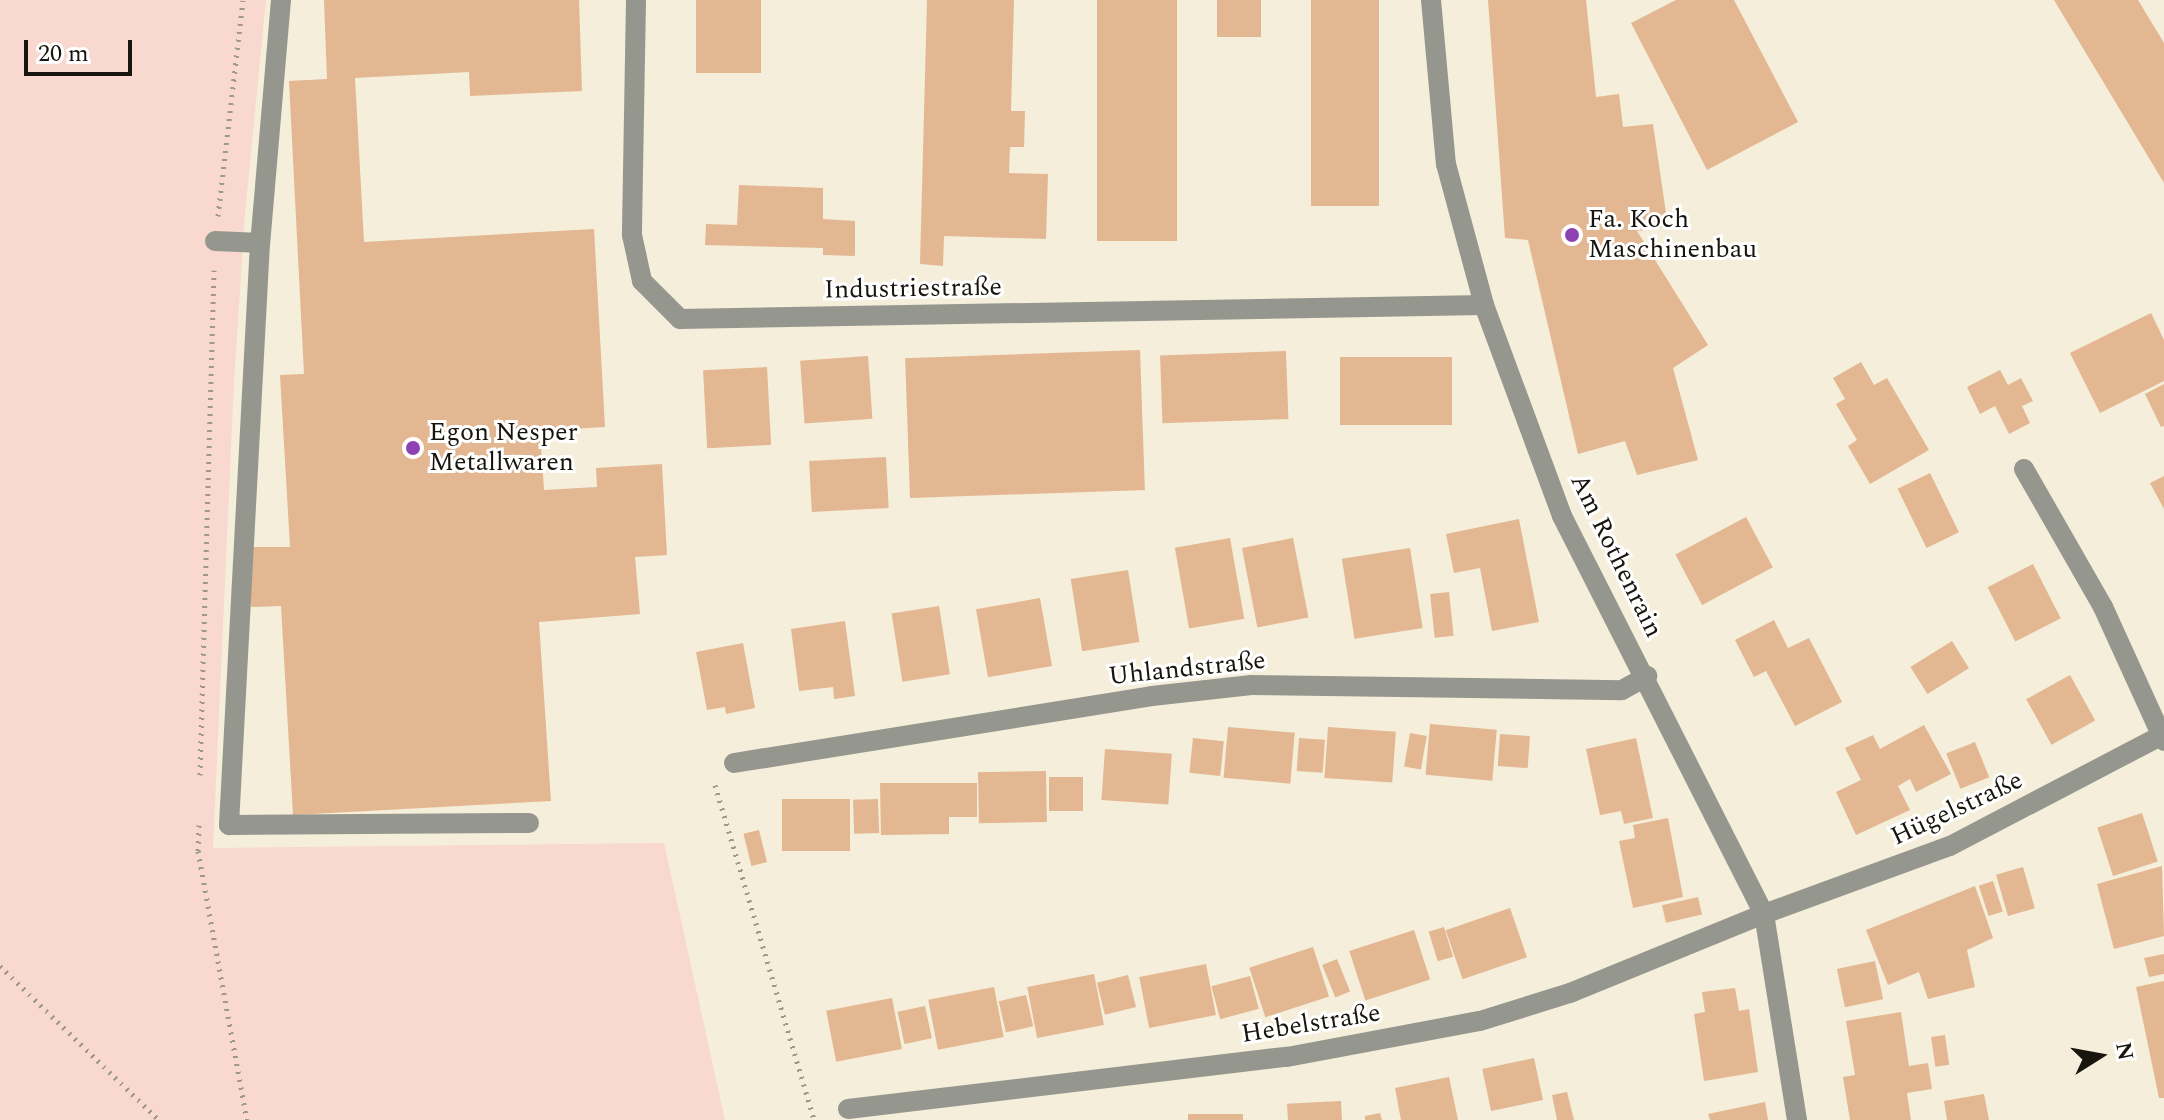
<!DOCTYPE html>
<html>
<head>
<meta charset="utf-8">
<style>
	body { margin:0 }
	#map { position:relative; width:2164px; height:1120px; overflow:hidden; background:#f5eeda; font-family:Spectral,serif }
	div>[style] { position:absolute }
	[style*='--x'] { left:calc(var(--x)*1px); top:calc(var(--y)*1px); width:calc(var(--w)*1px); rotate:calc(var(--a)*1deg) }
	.green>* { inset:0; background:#f9d8cf }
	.building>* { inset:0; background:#e3b791; transform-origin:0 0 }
	.path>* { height:5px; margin-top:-2.5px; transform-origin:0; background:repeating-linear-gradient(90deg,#9e998a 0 2px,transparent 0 8px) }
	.service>* { height:20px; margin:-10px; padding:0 10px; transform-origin:10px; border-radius:10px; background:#95978f }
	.minor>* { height:20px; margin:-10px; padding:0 10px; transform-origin:10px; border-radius:10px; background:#95978f }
	.dots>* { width:22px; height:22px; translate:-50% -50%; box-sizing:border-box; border:4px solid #fff; border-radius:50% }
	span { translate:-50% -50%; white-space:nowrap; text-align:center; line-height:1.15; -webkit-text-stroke:6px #fff; paint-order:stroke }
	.poi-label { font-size:26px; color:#18150e }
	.left { translate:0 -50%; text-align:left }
	.street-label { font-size:26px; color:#18150e }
	.north { position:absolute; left:2060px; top:1016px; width:80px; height:80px; -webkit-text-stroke:6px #fff; paint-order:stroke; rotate:79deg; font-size:22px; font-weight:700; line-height:32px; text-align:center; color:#18150e }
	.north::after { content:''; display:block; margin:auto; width:28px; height:36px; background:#18150e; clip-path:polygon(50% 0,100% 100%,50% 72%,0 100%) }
	.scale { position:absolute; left:24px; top:40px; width:108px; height:36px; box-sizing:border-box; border:4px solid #18150e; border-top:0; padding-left:10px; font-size:24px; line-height:28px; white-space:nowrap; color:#18150e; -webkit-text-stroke:6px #fff; paint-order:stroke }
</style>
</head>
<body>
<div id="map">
	<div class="green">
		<div style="clip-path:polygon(0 0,266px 0,245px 213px,234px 382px,213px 848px,664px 843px,725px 1120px,0 1120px)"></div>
	</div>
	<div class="building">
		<div style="clip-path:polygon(324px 0,579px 0,582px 91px,470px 96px,469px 72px,355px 78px,364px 242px,594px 229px,605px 427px,540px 431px,544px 490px,597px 487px,596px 468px,662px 464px,667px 555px,635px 557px,640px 614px,539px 622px,551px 801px,293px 815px,281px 606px,251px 607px,250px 547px,290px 547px,280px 375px,304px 374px,289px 81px,327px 79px)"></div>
		<div style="left:696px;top:0;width:65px;height:73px"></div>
		<div style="clip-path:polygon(927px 0,1014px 0,1011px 111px,1025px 111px,1024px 147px,1010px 147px,1009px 173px,1048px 174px,1046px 239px,944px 236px,943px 266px,920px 264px)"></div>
		<div style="left:1097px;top:0;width:80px;height:241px"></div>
		<div style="left:1217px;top:0;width:44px;height:37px"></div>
		<div style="left:1311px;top:0;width:68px;height:206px"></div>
		<div style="clip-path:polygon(1488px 0,1586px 0,1596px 97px,1619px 94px,1623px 127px,1653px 124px,1668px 227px,1637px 231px,1708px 345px,1673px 368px,1698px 460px,1637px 475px,1625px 441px,1578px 454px,1528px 240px,1505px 238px)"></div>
		<div style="clip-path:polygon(1676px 0,1734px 0,1798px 122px,1707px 170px,1631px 23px)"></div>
		<div style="clip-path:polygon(2054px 0,2138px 0,2164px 43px,2164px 183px)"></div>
		<div style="clip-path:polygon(739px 185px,823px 188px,823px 219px,855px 221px,855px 256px,823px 255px,823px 248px,705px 245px,706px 224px,737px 225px)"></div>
		<div style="clip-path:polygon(2151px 313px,2164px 340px,2164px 381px,2100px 413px,2070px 353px)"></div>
		<div style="left:1140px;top:350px;width:140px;height:235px;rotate:88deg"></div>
		<div style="left:1286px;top:351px;width:68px;height:126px;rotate:88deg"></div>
		<div style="left:868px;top:356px;width:63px;height:68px;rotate:86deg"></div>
		<div style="left:1340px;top:357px;width:112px;height:68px"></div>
		<div style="clip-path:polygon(1861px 362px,1874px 385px,1887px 378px,1929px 450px,1870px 484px,1848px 446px,1857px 440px,1836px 404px,1845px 399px,1833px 378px)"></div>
		<div style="left:767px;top:367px;width:78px;height:64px;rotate:87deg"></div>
		<div style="clip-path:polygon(2000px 370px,2008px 385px,2021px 378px,2033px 401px,2022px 406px,2030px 423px,2009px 434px,1995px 406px,1980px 414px,1967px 387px)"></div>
		<div style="clip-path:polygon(2164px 384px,2164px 426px,2161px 427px,2145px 394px)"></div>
		<div style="left:886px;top:457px;width:51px;height:77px;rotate:87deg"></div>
		<div style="left:1930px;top:473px;width:66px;height:36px;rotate:64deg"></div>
		<div style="clip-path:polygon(2164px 476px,2164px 509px,2150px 483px)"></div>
		<div style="left:1746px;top:517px;width:57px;height:80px;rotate:62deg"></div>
		<div style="clip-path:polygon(1519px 519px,1539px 622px,1492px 631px,1480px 568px,1454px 573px,1446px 534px)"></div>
		<div style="left:1230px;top:538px;width:82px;height:56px;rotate:80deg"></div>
		<div style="left:1293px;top:538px;width:81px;height:52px;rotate:79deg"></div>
		<div style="left:1410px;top:548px;width:81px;height:69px;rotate:81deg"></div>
		<div style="left:2033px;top:564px;width:61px;height:51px;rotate:63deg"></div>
		<div style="left:1128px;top:570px;width:73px;height:58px;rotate:81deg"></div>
		<div style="left:1449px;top:592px;width:44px;height:19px;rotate:84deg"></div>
		<div style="left:1040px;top:598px;width:69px;height:65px;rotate:80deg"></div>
		<div style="left:939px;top:606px;width:69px;height:48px;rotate:81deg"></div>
		<div style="clip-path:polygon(1774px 620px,1788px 648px,1809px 638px,1842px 702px,1795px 726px,1766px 671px,1754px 677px,1735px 640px)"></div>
		<div style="clip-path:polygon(845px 621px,855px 696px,834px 699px,833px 687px,799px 691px,791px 629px)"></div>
		<div style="left:1952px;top:641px;width:32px;height:49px;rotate:58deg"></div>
		<div style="clip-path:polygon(743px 643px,755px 708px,726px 714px,725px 707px,707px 710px,696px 652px)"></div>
		<div style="left:2070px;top:675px;width:52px;height:50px;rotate:61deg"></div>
		<div style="left:1430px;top:724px;width:67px;height:51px;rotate:5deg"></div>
		<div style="clip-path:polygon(1924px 725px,1951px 774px,1916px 792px,1910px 779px,1898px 786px,1910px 810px,1856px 835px,1836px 792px,1861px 780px,1845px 748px,1873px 735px,1880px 749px)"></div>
		<div style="left:1228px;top:727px;width:67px;height:51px;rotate:5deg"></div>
		<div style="left:1328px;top:727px;width:68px;height:51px;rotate:4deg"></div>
		<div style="left:1410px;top:733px;width:17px;height:34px;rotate:10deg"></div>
		<div style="left:1500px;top:734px;width:30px;height:32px;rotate:4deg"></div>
		<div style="left:1193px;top:738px;width:31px;height:35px;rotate:6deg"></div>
		<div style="left:1299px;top:738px;width:26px;height:33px;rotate:4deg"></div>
		<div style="clip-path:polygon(1636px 738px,1653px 818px,1624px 824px,1621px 811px,1600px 815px,1586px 749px)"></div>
		<div style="left:1975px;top:742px;width:38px;height:31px;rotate:68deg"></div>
		<div style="left:1105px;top:749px;width:67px;height:51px;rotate:4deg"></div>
		<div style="left:1046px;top:771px;width:51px;height:68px;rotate:89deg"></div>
		<div style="left:1049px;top:777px;width:34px;height:34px"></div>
		<div style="clip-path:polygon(880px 783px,977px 783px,977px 817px,949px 817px,949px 834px,881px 835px)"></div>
		<div style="left:782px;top:799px;width:68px;height:52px"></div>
		<div style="left:878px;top:799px;width:34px;height:25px;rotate:88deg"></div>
		<div style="left:2142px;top:813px;width:51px;height:47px;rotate:72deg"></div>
		<div style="clip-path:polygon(1668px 818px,1683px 897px,1633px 908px,1619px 841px,1635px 838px,1633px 825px)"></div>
		<div style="left:759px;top:830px;width:33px;height:16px;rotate:76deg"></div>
		<div style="clip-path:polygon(2162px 866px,2164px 936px,2114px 949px,2097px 884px)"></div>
		<div style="left:2023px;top:867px;width:43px;height:28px;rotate:74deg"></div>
		<div style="left:1993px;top:881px;width:32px;height:15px;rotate:72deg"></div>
		<div style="clip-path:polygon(1975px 886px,1993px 938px,1967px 950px,1975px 987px,1928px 999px,1919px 972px,1888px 985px,1866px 930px)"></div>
		<div style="left:1698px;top:897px;width:18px;height:37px;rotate:77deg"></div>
		<div style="left:1510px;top:908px;width:52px;height:68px;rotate:71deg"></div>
		<div style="left:1444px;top:927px;width:31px;height:16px;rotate:73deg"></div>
		<div style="left:1414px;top:930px;width:52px;height:68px;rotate:72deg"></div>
		<div style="left:1313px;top:947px;width:52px;height:67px;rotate:72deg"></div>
		<div style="clip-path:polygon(2164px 954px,2164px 974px,2149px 977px,2144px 958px)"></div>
		<div style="left:1337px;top:959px;width:35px;height:16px;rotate:68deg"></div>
		<div style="left:1875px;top:961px;width:39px;height:39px;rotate:78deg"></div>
		<div style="left:1206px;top:964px;width:52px;height:68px;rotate:79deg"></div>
		<div style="left:1094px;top:974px;width:52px;height:68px;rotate:79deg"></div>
		<div style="left:1128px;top:975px;width:33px;height:32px;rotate:76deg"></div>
		<div style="left:1250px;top:976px;width:34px;height:40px;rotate:75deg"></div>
		<div style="clip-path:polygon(2164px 981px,2164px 1098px,2159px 1098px,2136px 987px)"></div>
		<div style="left:994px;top:987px;width:51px;height:67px;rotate:79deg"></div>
		<div style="clip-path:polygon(1735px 988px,1739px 1011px,1749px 1009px,1758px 1072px,1704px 1081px,1694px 1014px,1705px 1012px,1702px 992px)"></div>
		<div style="left:1026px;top:995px;width:32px;height:28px;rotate:77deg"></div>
		<div style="left:892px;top:998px;width:52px;height:67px;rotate:79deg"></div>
		<div style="left:925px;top:1006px;width:33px;height:28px;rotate:78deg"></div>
		<div style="clip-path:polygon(1901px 1012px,1909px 1066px,1928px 1063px,1932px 1089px,1907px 1093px,1911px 1120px,1850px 1120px,1843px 1077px,1855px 1075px,1846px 1021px)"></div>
		<div style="left:1945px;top:1035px;width:30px;height:14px;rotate:82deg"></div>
		<div style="left:1534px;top:1058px;width:43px;height:53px;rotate:78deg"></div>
		<div style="clip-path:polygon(1449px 1077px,1458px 1120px,1401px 1120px,1395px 1088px)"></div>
		<div style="clip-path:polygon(1567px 1092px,1574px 1120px,1557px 1120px,1552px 1095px)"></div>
		<div style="clip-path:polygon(1984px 1094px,1989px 1120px,1947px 1120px,1944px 1101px)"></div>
		<div style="left:1341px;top:1101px;width:19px;height:54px;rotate:87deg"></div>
		<div style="clip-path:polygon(1765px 1102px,1768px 1120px,1710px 1120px,1708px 1114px)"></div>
		<div style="clip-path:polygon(1380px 1113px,1382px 1120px,1365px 1120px,1365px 1116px)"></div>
		<div style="left:1188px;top:1114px;width:55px;height:6px"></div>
	</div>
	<div class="path">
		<div style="--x:218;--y:216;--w:217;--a:-83.4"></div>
		<div style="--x:200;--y:775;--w:505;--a:-88.41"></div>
		<div style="--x:715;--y:785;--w:349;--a:73.5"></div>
		<div style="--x:199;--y:825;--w:26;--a:92"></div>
		<div style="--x:198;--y:851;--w:273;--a:79.7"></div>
		<div style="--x:0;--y:966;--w:221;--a:44.1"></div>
	</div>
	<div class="service">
		<div style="--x:281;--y:0;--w:244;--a:94.9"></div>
		<div style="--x:260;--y:243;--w:583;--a:93.05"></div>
		<div style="--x:229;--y:825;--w:300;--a:-0.4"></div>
		<div style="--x:215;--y:241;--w:45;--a:2.5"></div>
	</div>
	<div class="minor">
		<div style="--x:636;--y:0;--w:235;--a:91"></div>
		<div style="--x:632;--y:235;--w:47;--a:77.7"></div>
		<div style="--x:642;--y:281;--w:54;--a:45"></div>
		<div style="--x:680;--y:319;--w:804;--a:-1"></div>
		<div style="--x:1431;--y:0;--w:165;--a:84.8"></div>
		<div style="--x:1446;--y:164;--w:146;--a:74.9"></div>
		<div style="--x:1484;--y:305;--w:225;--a:69.7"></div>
		<div style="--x:1562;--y:516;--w:446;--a:63.1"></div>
		<div style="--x:1764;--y:914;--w:209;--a:80.9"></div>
		<div style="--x:2024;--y:469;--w:159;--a:60.2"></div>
		<div style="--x:2103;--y:607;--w:147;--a:65.5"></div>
		<div style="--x:734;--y:763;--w:423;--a:-9.1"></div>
		<div style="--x:1152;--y:696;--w:100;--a:-6.3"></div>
		<div style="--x:1251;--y:685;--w:371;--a:0.8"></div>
		<div style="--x:1622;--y:690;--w:29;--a:-29"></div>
		<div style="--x:848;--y:1109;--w:442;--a:-6.8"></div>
		<div style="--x:1287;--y:1057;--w:196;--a:-10.6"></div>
		<div style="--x:1480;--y:1021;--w:94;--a:-17.3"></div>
		<div style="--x:1570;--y:993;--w:209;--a:-22.2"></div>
		<div style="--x:1764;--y:914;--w:198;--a:-20.1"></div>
		<div style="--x:1950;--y:846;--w:242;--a:-27.6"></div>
	</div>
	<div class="dots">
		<div style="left:1572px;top:235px;background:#8d41b2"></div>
		<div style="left:413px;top:448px;background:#8d41b2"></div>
	</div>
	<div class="poi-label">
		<span class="left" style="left:1588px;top:235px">Fa. Koch<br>Maschinenbau</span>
		<span class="left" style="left:429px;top:448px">Egon Nesper<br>Metallwaren</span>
	</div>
	<div class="street-label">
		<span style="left:913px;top:289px;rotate:-1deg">Industriestraße</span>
		<span style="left:1616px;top:556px;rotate:64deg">Am Rothenrain</span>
		<span style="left:1187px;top:669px;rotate:-6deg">Uhlandstraße</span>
		<span style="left:1957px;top:809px;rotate:-25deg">Hügelstraße</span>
		<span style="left:1311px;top:1024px;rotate:-9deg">Hebelstraße</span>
	</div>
	<div class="north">N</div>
	<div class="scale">20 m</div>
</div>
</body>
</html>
